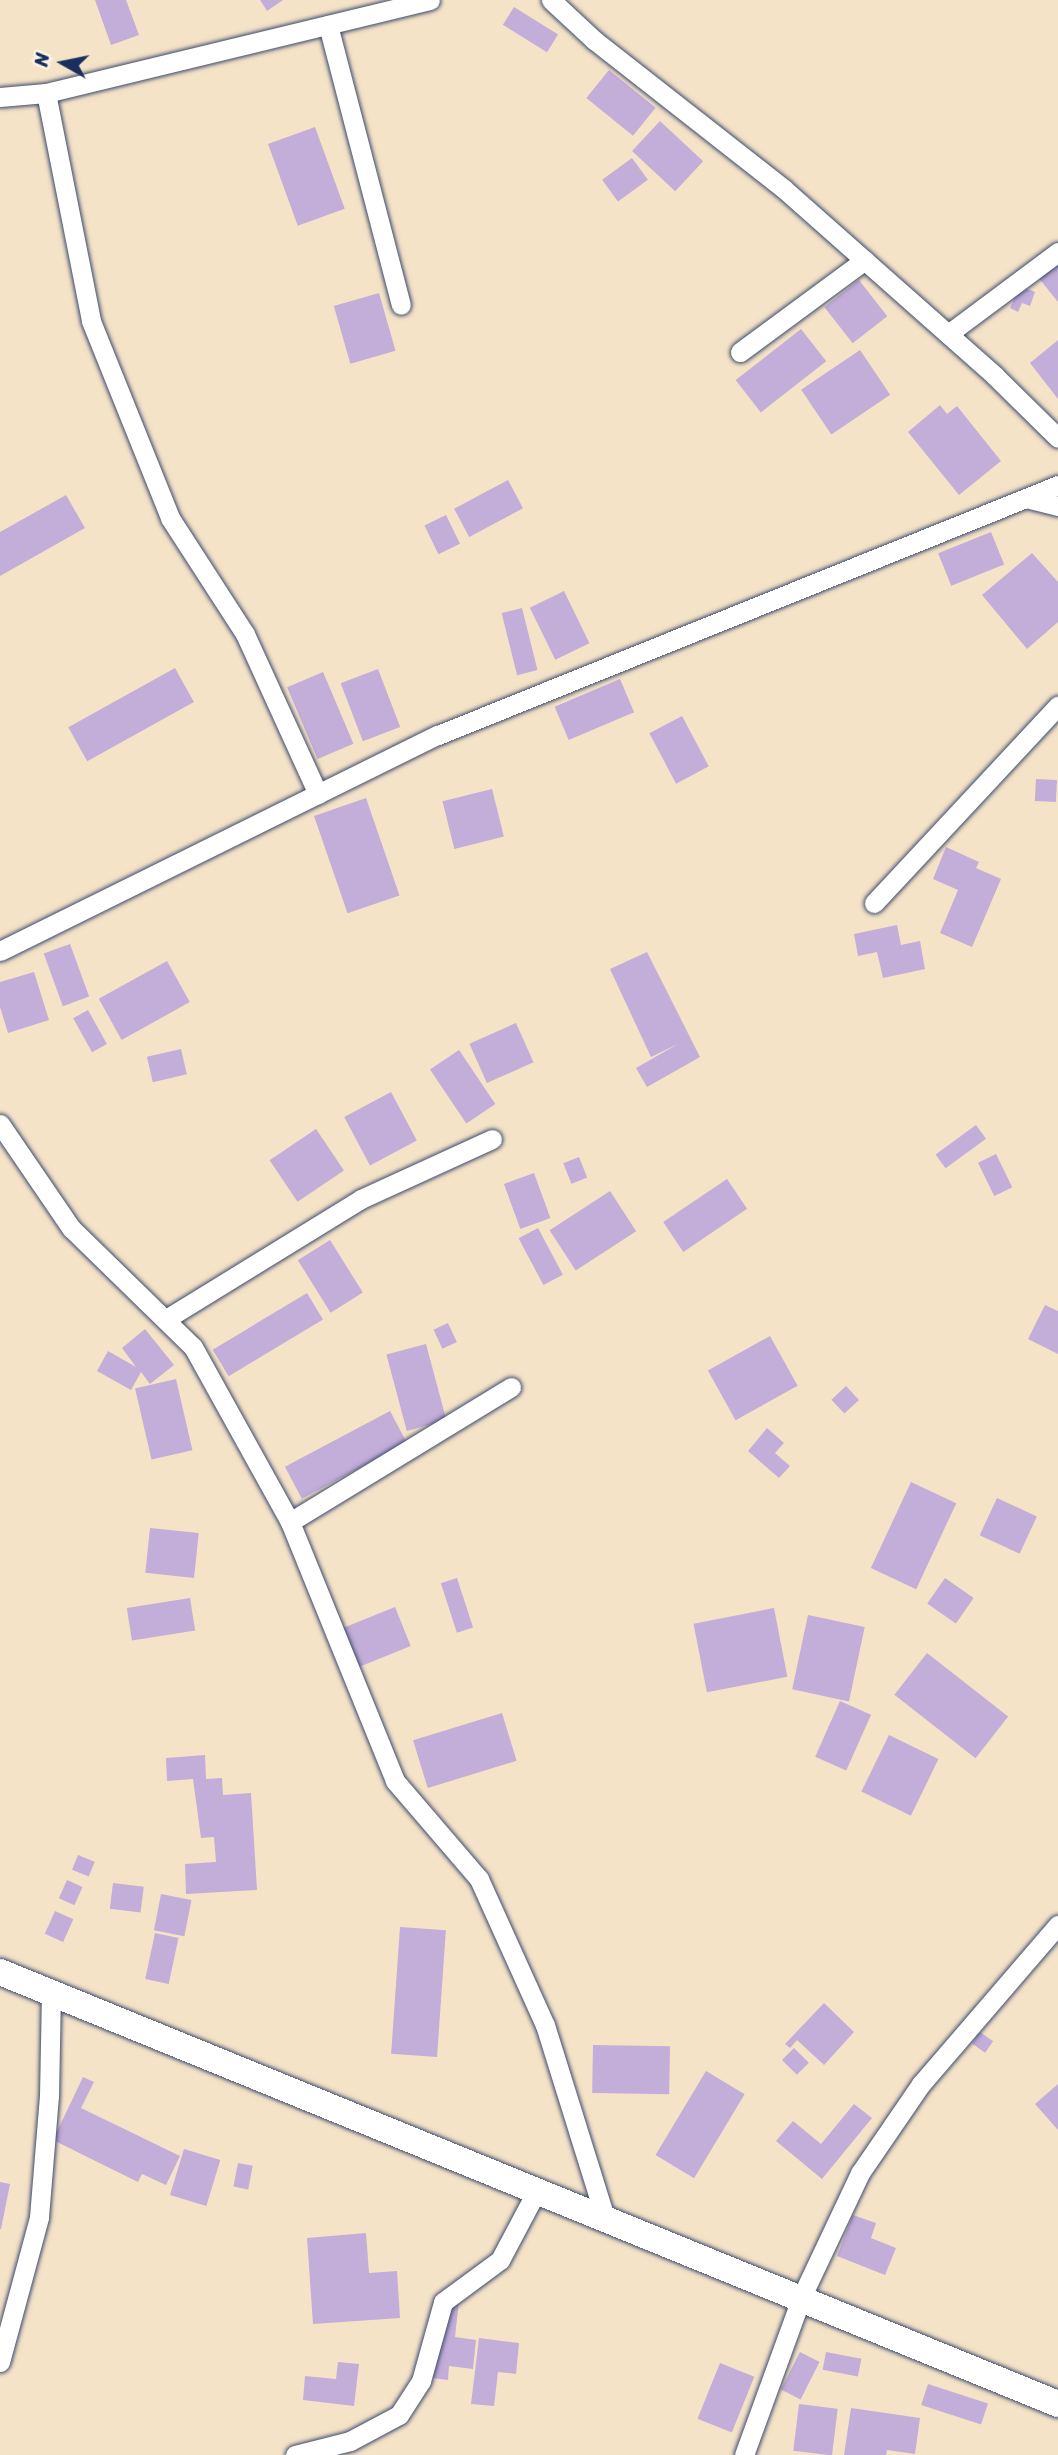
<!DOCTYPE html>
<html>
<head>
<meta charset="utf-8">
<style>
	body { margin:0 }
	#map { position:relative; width:1058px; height:2455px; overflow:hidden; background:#f5e3c8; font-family:Sriracha,sans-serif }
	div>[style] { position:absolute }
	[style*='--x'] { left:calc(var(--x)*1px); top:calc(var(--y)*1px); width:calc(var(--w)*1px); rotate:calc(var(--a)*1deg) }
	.building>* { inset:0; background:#c3add9; transform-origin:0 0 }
	.roads { filter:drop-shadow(0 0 2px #3c4a6e) drop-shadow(0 0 2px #3c4a6e) }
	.minor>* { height:19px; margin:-9.5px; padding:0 9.5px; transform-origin:9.5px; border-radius:9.5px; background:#fff }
	.secondary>* { height:26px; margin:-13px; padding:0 13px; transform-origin:13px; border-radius:13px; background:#fff }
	span { translate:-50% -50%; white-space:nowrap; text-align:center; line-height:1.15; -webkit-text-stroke:7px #fcf5e5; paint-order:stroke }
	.north { position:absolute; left:28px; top:28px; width:70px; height:70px; -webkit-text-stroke:5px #fcf5e5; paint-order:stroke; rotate:279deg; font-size:19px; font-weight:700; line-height:28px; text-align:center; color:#1b2f5e }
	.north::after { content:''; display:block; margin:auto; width:24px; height:32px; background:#1b2f5e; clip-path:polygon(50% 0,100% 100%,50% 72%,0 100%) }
</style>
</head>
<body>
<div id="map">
	<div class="building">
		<div style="clip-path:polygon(95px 0,126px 0,139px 35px,111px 45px)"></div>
		<div style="clip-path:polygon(260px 0,283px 0,267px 11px)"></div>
		<div style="left:514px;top:7px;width:52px;height:21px;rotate:32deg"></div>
		<div style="left:609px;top:70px;width:60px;height:36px;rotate:39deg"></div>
		<div style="left:660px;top:121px;width:59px;height:41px;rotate:43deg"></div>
		<div style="left:315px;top:127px;width:87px;height:50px;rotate:70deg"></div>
		<div style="left:632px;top:158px;width:27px;height:37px;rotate:54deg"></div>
		<div style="clip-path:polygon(1058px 261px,1058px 302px,1038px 277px)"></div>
		<div style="left:859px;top:280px;width:46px;height:44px;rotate:52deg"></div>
		<div style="clip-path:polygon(1020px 286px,1035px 292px,1030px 306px,1022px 303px,1018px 312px,1010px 308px)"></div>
		<div style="left:379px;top:293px;width:60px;height:47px;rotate:74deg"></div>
		<div style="left:801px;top:329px;width:41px;height:83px;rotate:52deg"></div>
		<div style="clip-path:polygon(1058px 340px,1058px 399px,1030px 363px)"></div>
		<div style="left:860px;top:350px;width:54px;height:71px;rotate:56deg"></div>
		<div style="clip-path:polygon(940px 405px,947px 414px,957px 406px,1001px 461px,959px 495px,908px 432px)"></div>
		<div style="left:508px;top:480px;width:32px;height:61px;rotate:62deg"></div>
		<div style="clip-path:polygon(66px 495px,85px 528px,0 576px,0 532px)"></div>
		<div style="left:446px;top:515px;width:32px;height:24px;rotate:64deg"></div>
		<div style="left:991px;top:532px;width:35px;height:57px;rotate:68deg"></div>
		<div style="clip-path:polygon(1032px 553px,1058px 582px,1058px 622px,1027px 649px,982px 595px)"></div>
		<div style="left:564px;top:591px;width:58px;height:38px;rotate:64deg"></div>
		<div style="left:522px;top:608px;width:64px;height:21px;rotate:76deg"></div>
		<div style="left:175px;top:668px;width:39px;height:122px;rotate:61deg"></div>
		<div style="left:378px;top:669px;width:62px;height:40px;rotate:69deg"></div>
		<div style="left:323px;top:672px;width:78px;height:39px;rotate:67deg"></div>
		<div style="left:620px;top:679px;width:36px;height:71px;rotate:67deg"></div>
		<div style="left:682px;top:716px;width:57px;height:37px;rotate:62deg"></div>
		<div style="left:1036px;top:779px;width:21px;height:22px;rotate:3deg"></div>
		<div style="left:492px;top:789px;width:49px;height:51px;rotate:76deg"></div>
		<div style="left:366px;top:798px;width:103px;height:55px;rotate:71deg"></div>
		<div style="clip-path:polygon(946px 847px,979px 862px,976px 868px,1001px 879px,972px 947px,940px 933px,958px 890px,933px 879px)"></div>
		<div style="clip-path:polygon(897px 925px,901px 945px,920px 941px,925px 969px,883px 978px,877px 952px,858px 956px,854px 934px)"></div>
		<div style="left:70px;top:944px;width:56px;height:28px;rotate:70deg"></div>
		<div style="clip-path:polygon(647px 952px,700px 1057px,647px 1087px,636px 1068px,678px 1044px,651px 1057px,610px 969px)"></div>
		<div style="left:167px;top:961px;width:47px;height:78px;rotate:61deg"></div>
		<div style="clip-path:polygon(34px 972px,49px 1020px,8px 1033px,0 1007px,0 982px)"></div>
		<div style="left:88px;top:1010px;width:39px;height:17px;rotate:61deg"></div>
		<div style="left:516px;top:1023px;width:43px;height:51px;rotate:66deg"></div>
		<div style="left:181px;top:1049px;width:26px;height:35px;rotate:77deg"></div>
		<div style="left:459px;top:1050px;width:65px;height:35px;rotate:56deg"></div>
		<div style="left:391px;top:1092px;width:55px;height:53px;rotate:62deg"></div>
		<div style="left:976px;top:1125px;width:17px;height:50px;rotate:54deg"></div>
		<div style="left:316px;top:1129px;width:50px;height:56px;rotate:56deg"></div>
		<div style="left:996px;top:1154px;width:37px;height:20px;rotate:64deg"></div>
		<div style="left:579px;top:1157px;width:22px;height:17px;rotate:68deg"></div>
		<div style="left:534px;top:1173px;width:48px;height:32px;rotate:70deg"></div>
		<div style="left:727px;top:1179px;width:36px;height:77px;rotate:56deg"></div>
		<div style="left:610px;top:1191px;width:48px;height:72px;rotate:57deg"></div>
		<div style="left:538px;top:1228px;width:53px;height:22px;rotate:62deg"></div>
		<div style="left:330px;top:1240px;width:62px;height:38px;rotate:58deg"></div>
		<div style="left:307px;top:1293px;width:31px;height:110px;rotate:59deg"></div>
		<div style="clip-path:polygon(1045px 1305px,1058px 1311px,1058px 1354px,1028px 1339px)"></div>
		<div style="left:448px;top:1323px;width:21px;height:16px;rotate:65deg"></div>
		<div style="clip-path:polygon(145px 1329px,174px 1365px,150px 1384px,141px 1372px,131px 1390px,97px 1371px,108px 1351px,136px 1367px,122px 1348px)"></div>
		<div style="left:770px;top:1336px;width:57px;height:71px;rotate:61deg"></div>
		<div style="left:426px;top:1344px;width:79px;height:41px;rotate:75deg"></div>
		<div style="left:176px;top:1379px;width:73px;height:42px;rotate:77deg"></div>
		<div style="left:846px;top:1386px;width:19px;height:20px;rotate:47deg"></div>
		<div style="left:390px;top:1411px;width:36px;height:119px;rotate:62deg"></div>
		<div style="clip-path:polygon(767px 1428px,784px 1443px,775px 1453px,790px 1466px,779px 1478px,748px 1451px)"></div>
		<div style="left:911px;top:1482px;width:50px;height:95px;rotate:25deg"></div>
		<div style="left:997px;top:1498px;width:44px;height:41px;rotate:25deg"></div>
		<div style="left:150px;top:1528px;width:49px;height:45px;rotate:6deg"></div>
		<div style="left:457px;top:1578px;width:52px;height:17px;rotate:72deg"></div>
		<div style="left:945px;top:1578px;width:35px;height:31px;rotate:35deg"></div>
		<div style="left:190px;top:1598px;width:33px;height:64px;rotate:81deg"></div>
		<div style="left:395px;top:1607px;width:42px;height:58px;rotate:68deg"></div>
		<div style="left:774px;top:1608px;width:70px;height:82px;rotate:79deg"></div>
		<div style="left:808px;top:1615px;width:58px;height:76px;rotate:12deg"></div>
		<div style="left:927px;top:1653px;width:103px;height:53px;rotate:38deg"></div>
		<div style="left:840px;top:1701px;width:34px;height:61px;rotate:24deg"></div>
		<div style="left:502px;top:1713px;width:50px;height:93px;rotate:73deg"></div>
		<div style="left:889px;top:1735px;width:55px;height:63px;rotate:26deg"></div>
		<div style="clip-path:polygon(205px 1755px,206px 1779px,222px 1778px,223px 1795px,251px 1793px,257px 1890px,186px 1894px,185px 1864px,216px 1862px,214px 1837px,201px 1838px,193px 1779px,167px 1781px,166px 1758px)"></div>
		<div style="left:78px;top:1855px;width:18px;height:16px;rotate:22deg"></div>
		<div style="left:67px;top:1880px;width:17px;height:20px;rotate:24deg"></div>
		<div style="left:113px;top:1883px;width:31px;height:26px;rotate:7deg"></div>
		<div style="left:161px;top:1894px;width:31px;height:37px;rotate:11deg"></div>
		<div style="left:55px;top:1911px;width:20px;height:25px;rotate:24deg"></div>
		<div style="left:400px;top:1927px;width:46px;height:127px;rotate:4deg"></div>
		<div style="left:155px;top:1933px;width:24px;height:47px;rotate:12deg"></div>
		<div style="clip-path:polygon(824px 2003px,854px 2032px,824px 2065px,797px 2040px,790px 2048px,785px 2044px)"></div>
		<div style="left:980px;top:2032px;width:16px;height:14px;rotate:35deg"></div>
		<div style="left:593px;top:2045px;width:77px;height:48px;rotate:1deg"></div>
		<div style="left:794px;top:2048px;width:21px;height:17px;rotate:45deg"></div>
		<div style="left:706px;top:2071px;width:45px;height:98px;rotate:31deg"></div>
		<div style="clip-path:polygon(83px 2077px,94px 2082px,81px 2108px,180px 2156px,166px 2185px,142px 2174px,138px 2182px,53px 2140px)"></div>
		<div style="clip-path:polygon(1058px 2084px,1058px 2130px,1035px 2104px)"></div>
		<div style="clip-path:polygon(854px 2104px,872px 2118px,822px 2179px,776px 2141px,793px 2121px,821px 2144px)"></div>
		<div style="left:184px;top:2149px;width:38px;height:48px;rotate:17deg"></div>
		<div style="left:238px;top:2163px;width:15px;height:24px;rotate:11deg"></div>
		<div style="clip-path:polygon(0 2182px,10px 2184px,1px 2229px,0 2229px)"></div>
		<div style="clip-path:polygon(853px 2215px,876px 2223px,871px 2238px,896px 2248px,885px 2275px,837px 2256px)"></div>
		<div style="clip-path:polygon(366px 2233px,369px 2273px,397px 2271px,400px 2318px,313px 2324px,307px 2238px)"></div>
		<div style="clip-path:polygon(434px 2298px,459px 2301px,455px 2337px,476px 2340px,473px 2369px,449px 2366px,448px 2380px,424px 2377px)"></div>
		<div style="clip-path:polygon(479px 2338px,519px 2343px,516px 2374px,498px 2372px,494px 2406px,471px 2404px)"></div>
		<div style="left:800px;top:2352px;width:22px;height:42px;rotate:27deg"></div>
		<div style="left:826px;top:2352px;width:36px;height:18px;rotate:11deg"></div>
		<div style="clip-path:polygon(338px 2362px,359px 2364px,354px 2406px,303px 2400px,305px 2376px,336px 2379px)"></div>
		<div style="left:720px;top:2363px;width:37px;height:60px;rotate:22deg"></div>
		<div style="left:928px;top:2384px;width:63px;height:22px;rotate:18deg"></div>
		<div style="left:799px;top:2404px;width:39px;height:47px;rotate:7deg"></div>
		<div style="clip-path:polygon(851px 2408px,920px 2418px,915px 2454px,887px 2450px,886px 2455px,844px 2455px)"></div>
	</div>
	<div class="roads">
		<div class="minor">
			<div style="--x:551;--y:0;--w:59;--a:42.9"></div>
			<div style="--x:594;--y:40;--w:241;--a:38.1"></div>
			<div style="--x:784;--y:189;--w:282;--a:41.5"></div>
			<div style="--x:995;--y:376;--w:88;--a:44.5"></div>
			<div style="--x:328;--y:25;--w:289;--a:75.4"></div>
			<div style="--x:46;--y:93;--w:232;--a:78.8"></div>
			<div style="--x:91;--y:321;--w:212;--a:68.1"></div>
			<div style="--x:170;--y:518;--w:138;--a:57.1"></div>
			<div style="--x:245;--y:634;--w:176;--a:65.5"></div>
			<div style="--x:0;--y:97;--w:46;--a:-5"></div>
			<div style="--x:46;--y:93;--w:395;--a:-13.6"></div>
			<div style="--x:948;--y:334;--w:137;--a:-36.7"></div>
			<div style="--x:740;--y:352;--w:155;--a:-36.4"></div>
			<div style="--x:1026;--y:498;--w:33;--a:14"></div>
			<div style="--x:874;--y:903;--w:270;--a:-47"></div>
			<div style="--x:0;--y:951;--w:488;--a:-26.3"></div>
			<div style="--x:438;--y:735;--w:669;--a:-21.96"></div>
			<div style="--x:0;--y:1124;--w:126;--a:55.7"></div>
			<div style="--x:71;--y:1228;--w:170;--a:44.3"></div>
			<div style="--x:193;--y:1347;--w:200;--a:61"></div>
			<div style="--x:290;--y:1522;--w:279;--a:67.9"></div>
			<div style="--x:395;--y:1781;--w:129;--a:49.4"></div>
			<div style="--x:479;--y:1879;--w:160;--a:65.7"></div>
			<div style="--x:545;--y:2025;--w:202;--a:72.7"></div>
			<div style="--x:166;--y:1319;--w:229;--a:-31.6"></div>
			<div style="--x:361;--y:1199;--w:144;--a:-24.6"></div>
			<div style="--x:290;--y:1522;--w:259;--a:-31.4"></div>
			<div style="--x:0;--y:2362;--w:150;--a:-74.9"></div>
			<div style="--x:39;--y:2217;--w:121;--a:-85.3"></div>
			<div style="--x:49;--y:2096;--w:103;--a:-88.9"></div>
			<div style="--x:295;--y:2455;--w:57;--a:-14.3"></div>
			<div style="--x:350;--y:2441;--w:55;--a:-28"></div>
			<div style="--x:399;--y:2415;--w:40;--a:-57.1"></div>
			<div style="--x:421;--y:2381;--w:82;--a:-74.4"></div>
			<div style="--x:443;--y:2302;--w:71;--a:-36.4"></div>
			<div style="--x:500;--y:2260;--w:79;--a:-62.1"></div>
			<div style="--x:744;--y:2455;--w:167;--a:-70"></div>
			<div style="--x:801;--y:2298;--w:138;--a:-64.7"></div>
			<div style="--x:860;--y:2173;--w:108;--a:-55.6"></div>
			<div style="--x:921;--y:2084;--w:210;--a:-49.3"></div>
		</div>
		<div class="secondary">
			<div style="--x:0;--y:1972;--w:1143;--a:22.21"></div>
		</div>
	</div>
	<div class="north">N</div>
</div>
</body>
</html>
